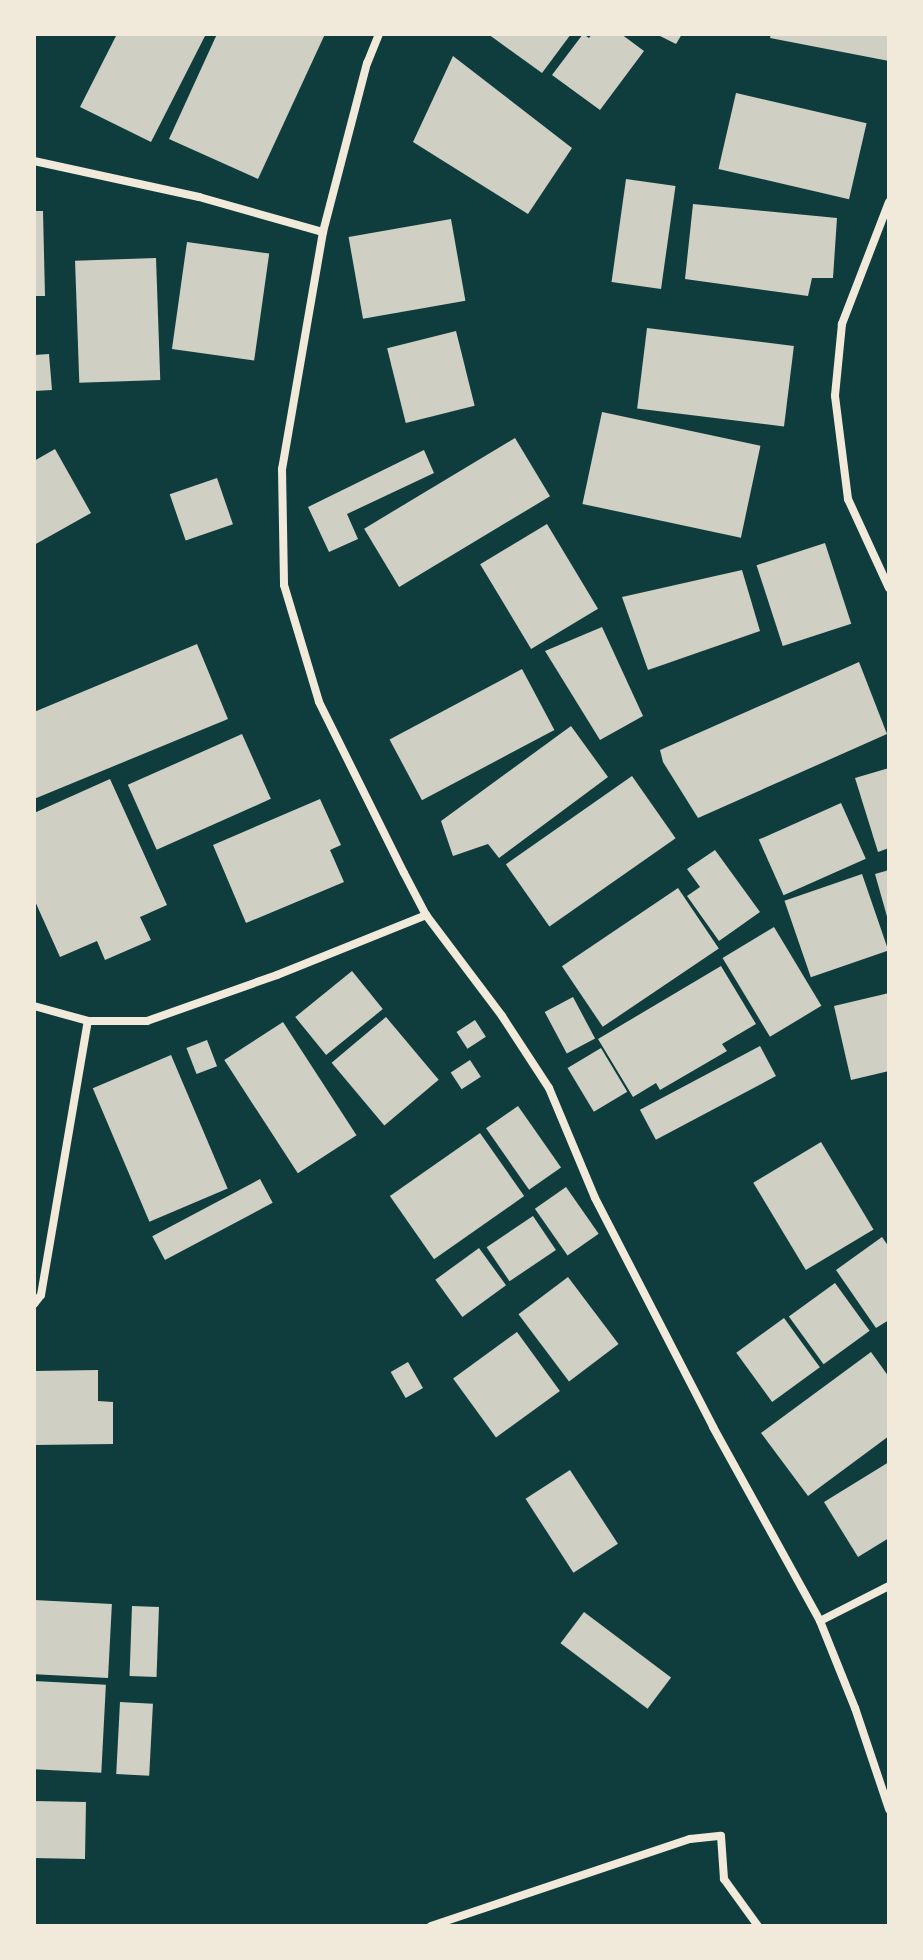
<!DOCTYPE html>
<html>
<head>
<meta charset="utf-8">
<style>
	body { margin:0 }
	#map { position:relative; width:923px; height:1960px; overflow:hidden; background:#0f3d3e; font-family:"Roboto Condensed",sans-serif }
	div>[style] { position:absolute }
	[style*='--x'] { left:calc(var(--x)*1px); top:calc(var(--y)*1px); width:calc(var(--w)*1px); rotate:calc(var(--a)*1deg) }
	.building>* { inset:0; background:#cfcfc3; transform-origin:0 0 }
	.minor>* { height:8px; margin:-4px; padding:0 4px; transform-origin:4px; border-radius:4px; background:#f1e9da }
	span { translate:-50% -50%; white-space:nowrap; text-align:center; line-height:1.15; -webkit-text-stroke:7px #f1e9da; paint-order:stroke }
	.frame { position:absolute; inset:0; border:36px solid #f1e9da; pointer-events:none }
</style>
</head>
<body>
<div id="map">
	<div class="building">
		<div style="clip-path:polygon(117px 34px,206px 34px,151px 142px,80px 107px)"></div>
		<div style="clip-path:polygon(217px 34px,325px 34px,258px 179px,169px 139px)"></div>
		<div style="clip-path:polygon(488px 34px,571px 34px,542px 73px)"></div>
		<div style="clip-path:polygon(583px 34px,589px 38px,592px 34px,621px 34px,644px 51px,600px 110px,552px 75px)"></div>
		<div style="clip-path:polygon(656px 34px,682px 34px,676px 44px)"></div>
		<div style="clip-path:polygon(771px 34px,889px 34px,889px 61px,770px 38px)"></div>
		<div style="clip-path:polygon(453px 56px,572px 148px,528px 214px,413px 142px)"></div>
		<div style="left:736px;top:93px;width:134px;height:78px;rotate:13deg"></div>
		<div style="left:626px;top:179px;width:50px;height:104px;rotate:8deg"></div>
		<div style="clip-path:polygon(693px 204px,837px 218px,833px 278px,812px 278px,808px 296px,685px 279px)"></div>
		<div style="clip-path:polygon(34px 211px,43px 211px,45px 296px,34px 296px)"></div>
		<div style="left:451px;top:219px;width:83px;height:104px;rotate:80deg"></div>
		<div style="left:187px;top:242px;width:83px;height:108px;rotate:8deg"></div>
		<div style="left:156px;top:258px;width:122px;height:81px;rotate:88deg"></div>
		<div style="left:647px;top:328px;width:148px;height:81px;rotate:7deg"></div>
		<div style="left:456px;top:331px;width:77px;height:71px;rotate:76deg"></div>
		<div style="clip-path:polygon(49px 354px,52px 390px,34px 391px,34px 355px)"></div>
		<div style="left:602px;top:412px;width:162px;height:94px;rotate:12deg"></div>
		<div style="left:515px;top:438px;width:68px;height:176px;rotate:59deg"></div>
		<div style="clip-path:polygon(55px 449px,91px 513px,34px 545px,34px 461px)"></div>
		<div style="clip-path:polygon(424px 450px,434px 473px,347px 514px,358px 539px,329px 552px,308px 507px)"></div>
		<div style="left:217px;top:478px;width:49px;height:50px;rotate:71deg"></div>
		<div style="left:547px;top:524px;width:99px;height:78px;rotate:59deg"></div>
		<div style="left:825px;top:543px;width:85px;height:72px;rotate:72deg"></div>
		<div style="clip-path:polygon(742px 570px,760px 631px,648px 670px,622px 597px)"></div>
		<div style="clip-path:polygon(602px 627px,643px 716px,600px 740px,545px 651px)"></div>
		<div style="clip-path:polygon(197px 644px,228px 719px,34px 799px,34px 712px)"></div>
		<div style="clip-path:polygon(859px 662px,887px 734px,698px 818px,663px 762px,660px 750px)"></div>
		<div style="left:522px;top:669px;width:69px;height:150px;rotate:62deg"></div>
		<div style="clip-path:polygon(571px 726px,608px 777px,499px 858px,488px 844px,453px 856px,441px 821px)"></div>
		<div style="left:242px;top:734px;width:71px;height:125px;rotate:66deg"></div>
		<div style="clip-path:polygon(889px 768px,889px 848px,878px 852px,855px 778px)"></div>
		<div style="left:632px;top:776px;width:76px;height:154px;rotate:55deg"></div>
		<div style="clip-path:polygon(110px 779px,167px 905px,140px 917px,151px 940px,105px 960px,97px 941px,60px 957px,34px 899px,34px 813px)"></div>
		<div style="clip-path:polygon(320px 799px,341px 845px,330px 850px,344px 882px,246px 923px,213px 845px)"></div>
		<div style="left:841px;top:803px;width:61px;height:90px;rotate:66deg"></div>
		<div style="clip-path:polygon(715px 850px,760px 912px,719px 941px,687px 896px,700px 887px,687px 869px)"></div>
		<div style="clip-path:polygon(889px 870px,889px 919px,888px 920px,875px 874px)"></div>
		<div style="left:862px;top:874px;width:81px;height:82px;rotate:71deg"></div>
		<div style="left:678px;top:888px;width:73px;height:140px;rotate:56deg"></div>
		<div style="left:774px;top:927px;width:92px;height:60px;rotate:59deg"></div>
		<div style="clip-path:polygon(721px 966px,756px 1024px,722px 1044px,727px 1051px,660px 1090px,656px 1083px,633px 1097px,598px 1039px)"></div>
		<div style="left:352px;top:971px;width:49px;height:73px;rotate:51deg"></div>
		<div style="clip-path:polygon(889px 993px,889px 1071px,851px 1080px,834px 1006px)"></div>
		<div style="left:573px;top:997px;width:47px;height:32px;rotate:62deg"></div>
		<div style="left:386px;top:1017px;width:82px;height:71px;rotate:50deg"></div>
		<div style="left:475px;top:1020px;width:20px;height:22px;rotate:57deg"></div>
		<div style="left:283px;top:1022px;width:135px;height:70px;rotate:57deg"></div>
		<div style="left:207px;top:1040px;width:28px;height:22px;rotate:69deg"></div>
		<div style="left:760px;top:1046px;width:34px;height:136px;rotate:62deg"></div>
		<div style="left:601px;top:1048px;width:51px;height:39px;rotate:59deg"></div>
		<div style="left:171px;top:1055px;width:145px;height:85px;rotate:67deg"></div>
		<div style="left:470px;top:1060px;width:20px;height:23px;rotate:57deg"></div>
		<div style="left:518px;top:1106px;width:75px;height:39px;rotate:55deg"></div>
		<div style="left:480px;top:1133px;width:77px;height:110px;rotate:55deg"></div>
		<div style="left:821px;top:1142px;width:102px;height:79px;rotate:59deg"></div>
		<div style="left:260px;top:1179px;width:27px;height:122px;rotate:62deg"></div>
		<div style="left:566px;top:1187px;width:57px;height:38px;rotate:55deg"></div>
		<div style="left:533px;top:1216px;width:41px;height:56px;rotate:56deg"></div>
		<div style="clip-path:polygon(882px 1237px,889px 1247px,889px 1320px,876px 1328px,836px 1270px)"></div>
		<div style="left:479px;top:1248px;width:46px;height:54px;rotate:54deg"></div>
		<div style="left:568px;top:1277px;width:84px;height:62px;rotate:53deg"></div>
		<div style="left:835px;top:1283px;width:59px;height:57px;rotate:54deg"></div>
		<div style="left:784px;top:1318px;width:61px;height:59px;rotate:54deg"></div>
		<div style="left:517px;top:1332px;width:73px;height:79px;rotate:54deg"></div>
		<div style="clip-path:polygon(871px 1352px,889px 1377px,889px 1436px,808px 1496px,761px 1433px)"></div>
		<div style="left:408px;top:1362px;width:30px;height:20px;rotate:60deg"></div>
		<div style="clip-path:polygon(98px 1370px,98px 1401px,113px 1402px,113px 1444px,34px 1445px,34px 1371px)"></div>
		<div style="clip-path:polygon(889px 1462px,889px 1538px,858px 1557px,824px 1502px)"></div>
		<div style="left:570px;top:1470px;width:88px;height:53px;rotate:57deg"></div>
		<div style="left:34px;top:1600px;width:78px;height:74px;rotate:3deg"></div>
		<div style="left:132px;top:1606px;width:27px;height:70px;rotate:2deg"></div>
		<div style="left:584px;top:1612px;width:109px;height:39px;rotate:37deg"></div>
		<div style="left:34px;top:1681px;width:72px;height:88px;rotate:3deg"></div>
		<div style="left:120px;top:1702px;width:33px;height:72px;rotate:3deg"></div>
		<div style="left:34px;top:1801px;width:52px;height:57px;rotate:1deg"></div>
	</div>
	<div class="minor">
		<div style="--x:379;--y:34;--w:31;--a:112"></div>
		<div style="--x:367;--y:63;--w:175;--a:104.6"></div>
		<div style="--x:323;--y:232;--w:241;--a:99.8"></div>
		<div style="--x:282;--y:469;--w:116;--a:89"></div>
		<div style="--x:284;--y:585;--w:122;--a:73.3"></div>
		<div style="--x:319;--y:702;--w:191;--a:63.6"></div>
		<div style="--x:404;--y:873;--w:47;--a:62.4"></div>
		<div style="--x:426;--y:915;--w:126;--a:53"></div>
		<div style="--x:502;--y:1016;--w:86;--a:56.9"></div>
		<div style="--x:549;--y:1088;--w:119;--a:67.3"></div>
		<div style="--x:595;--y:1198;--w:258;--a:62.7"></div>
		<div style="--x:713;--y:1427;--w:222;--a:61.1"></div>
		<div style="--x:820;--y:1621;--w:94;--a:68.1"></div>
		<div style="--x:855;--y:1708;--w:107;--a:71.4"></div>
		<div style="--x:34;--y:161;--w:169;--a:12.3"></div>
		<div style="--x:199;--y:197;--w:129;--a:15.8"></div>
		<div style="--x:889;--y:202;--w:131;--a:111.1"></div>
		<div style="--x:842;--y:324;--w:72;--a:95.6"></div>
		<div style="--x:835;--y:396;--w:104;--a:82.8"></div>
		<div style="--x:848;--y:499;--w:98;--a:65.3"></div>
		<div style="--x:34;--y:1006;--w:56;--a:15.5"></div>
		<div style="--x:88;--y:1021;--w:59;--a:0"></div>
		<div style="--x:147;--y:1021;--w:138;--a:-19.5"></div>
		<div style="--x:277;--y:975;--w:161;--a:-21.9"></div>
		<div style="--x:34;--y:1304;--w:11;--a:-52"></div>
		<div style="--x:41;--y:1295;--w:278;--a:-80.3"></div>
		<div style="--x:820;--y:1621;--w:77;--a:-26.9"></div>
		<div style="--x:431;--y:1926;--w:273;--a:-18.6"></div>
		<div style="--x:690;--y:1839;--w:31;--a:-6"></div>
		<div style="--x:721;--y:1836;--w:43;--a:86"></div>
		<div style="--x:724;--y:1879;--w:58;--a:54.1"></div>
	</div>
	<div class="frame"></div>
</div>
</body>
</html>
